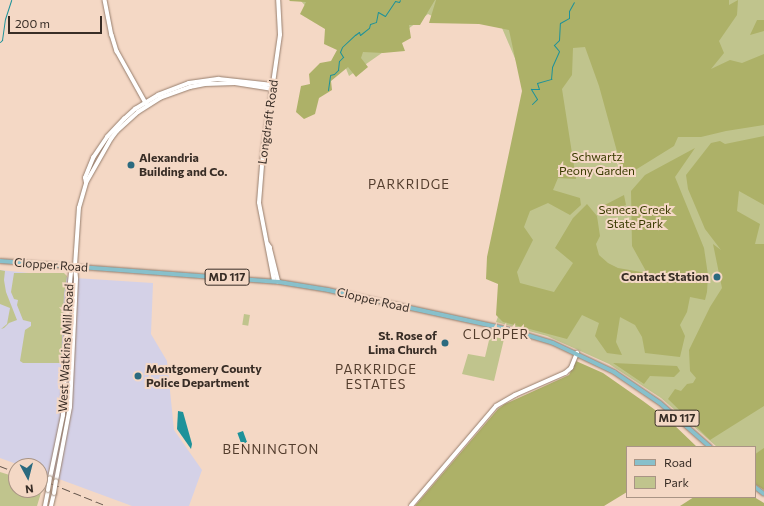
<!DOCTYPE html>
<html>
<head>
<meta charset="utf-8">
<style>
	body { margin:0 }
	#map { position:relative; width:764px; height:506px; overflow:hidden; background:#f4d8c5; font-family:Commissioner,sans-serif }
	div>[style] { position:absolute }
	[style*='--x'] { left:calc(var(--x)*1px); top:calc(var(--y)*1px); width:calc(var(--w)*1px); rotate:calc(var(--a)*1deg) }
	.commercial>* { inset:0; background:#d4d1e7 }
	.green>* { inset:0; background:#c0c48d; transform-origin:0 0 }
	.forest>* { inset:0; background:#adb168 }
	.water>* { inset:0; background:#1d929a; transform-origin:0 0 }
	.stream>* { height:1px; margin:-0.5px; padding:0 0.5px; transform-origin:0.5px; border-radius:0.5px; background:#1d929a }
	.roads { filter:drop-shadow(0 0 1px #977e6d) drop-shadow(0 0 1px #977e6d) }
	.tertiary>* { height:3.5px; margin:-1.75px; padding:0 1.75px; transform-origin:1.75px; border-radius:1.75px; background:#fff }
	.secondary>* { height:4px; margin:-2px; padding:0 2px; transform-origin:2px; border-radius:2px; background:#fff }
	.primary>* { height:4px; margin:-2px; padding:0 2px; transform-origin:2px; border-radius:2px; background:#88c0cb }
	.rail>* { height:1px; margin-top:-0.5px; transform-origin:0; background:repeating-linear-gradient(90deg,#615349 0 8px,transparent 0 12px) }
	.bridges { filter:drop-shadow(0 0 1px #977e6d) drop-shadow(0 0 1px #977e6d) }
	.secondary-bridge>* { height:4px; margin:-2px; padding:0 2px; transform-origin:2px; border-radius:2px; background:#fff }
	.dots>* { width:11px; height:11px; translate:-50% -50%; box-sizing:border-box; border:2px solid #f4d8c5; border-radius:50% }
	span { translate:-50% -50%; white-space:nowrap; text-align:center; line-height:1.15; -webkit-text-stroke:4px #f4d8c5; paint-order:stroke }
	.shield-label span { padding:1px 3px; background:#f4d8c5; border:1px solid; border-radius:3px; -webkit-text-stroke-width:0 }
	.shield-label { font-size:11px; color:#382d26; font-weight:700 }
	.street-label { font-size:12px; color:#382d26 }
	.park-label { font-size:12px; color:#3a3b00 }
	.poi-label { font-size:12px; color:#382d26; font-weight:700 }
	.left { translate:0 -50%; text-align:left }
	.right { translate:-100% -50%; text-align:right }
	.neighbourhood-label { font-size:13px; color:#533d2d; letter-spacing:1px }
	.legend { position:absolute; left:626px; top:446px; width:130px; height:52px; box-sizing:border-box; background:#f4d8c5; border:1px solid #a99485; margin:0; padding:5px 7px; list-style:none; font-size:12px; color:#382d26 }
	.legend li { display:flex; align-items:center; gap:8px; height:20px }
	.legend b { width:20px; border:1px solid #a99485 }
	.north { position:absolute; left:8px; top:458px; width:40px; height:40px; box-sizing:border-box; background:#f4d8c5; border:1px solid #a99485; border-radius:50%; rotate:173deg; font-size:11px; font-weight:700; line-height:16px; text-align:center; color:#382d26 }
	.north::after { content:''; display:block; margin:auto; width:14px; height:18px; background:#2b6a7f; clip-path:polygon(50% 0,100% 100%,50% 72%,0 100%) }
	.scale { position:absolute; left:8px; top:16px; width:94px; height:18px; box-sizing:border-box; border:2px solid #382d26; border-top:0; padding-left:5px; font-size:12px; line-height:14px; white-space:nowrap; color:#382d26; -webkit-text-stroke:3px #f4d8c5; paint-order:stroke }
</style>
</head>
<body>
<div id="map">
	<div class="commercial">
		<div style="clip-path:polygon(0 270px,75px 278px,153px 283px,151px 334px,167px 361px,174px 430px,202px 470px,189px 506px,132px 506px,40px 472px,40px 466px,22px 466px,0 458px)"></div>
	</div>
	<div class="green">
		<div style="clip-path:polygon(300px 0,764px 0,764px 449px,755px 454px,755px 447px,717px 447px,661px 398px,609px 364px,547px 336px,496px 322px,516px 268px,529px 91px,499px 21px,434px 17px,428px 14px,404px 32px,399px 41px,349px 76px,333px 36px)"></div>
		<div style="clip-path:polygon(0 270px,5px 271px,4px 280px,6px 292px,17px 320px,9px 323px,4px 328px,1px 329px,7px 324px,10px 308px,0 304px)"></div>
		<div style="clip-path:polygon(14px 273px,64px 273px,67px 276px,64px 294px,61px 363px,23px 363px,20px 361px,25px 330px,31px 326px,31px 322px,23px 320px,17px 305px,18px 300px,14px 299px,11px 292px)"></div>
		<div style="left:244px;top:314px;width:6px;height:11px;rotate:9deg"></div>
		<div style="clip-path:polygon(490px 336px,504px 339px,494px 381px,462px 374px,468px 354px,485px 357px)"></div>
		<div style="clip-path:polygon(0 472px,16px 477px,16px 490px,40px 490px,40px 485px,43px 486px,37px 506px,0 506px)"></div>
	</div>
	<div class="forest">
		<div style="clip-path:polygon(290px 0,435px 0,420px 25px,409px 25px,411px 38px,402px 43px,405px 51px,383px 53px,363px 52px,361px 58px,368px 67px,356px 77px,348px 67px,331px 81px,332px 90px,319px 98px,315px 114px,304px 119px,296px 112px,301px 86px,310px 84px,309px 74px,320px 63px,331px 61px,337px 50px,324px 44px,325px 29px,300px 14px,306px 2px,289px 1px)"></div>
		<div style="clip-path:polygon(436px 0,729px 0,729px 5px,738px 0,737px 15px,719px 41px,724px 53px,711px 69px,730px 60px,742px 63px,764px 54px,764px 125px,726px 131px,701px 137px,678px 137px,674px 146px,624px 177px,599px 86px,585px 47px,573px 48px,572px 75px,562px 89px,576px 179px,558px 178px,553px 190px,580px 198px,581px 205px,570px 215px,548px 203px,530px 211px,524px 227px,533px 240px,517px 272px,520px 283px,554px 292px,573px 263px,555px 248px,573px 218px,587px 204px,597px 216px,600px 236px,596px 244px,599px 255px,608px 263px,618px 268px,647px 273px,632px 246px,631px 191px,645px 175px,695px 148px,675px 177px,704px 248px,708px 275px,707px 292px,705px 300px,690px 297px,687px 312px,680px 325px,685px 336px,680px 357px,645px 353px,642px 337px,635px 325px,620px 317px,616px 342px,622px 355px,607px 353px,595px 336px,599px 323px,582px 315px,567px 339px,503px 322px,496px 315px,498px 284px,486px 279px,487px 257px,522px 91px,509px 30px,479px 24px,429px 23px)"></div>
		<div style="clip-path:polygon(757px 20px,764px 20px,764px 31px,750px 35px)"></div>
		<div style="clip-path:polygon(764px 136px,764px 205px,739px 191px,737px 211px,760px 224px,755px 244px,764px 244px,764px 406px,710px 440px,668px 399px,675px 389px,681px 391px,687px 384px,693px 383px,696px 378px,690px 371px,689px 350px,710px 307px,722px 288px,713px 244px,721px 250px,705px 229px,688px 189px,686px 175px,711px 143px,720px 141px,725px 144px)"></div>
		<div style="clip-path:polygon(624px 195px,626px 205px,600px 215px,599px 208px)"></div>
		<div style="clip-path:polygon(576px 361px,603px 373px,643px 401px,670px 421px,697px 447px,627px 447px,627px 492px,604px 506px,415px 506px,498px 409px,505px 404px,569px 375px)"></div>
		<div style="clip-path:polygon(613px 363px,677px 366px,680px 371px,674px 377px,650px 376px,644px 384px)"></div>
		<div style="clip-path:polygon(764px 448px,764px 490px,755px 484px,755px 454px)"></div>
		<div style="clip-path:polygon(694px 497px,754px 497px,764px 503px,764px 506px,680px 506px)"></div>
	</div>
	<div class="water">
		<div style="clip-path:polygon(178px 411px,183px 412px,192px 444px,191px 449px,177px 429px)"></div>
		<div style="left:243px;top:431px;width:12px;height:6px;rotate:70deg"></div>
	</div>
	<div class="stream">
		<div style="--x:0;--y:42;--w:3;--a:-45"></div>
		<div style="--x:2;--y:40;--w:21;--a:-82"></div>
		<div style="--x:5;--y:19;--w:20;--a:-72"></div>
		<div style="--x:328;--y:90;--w:15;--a:-82"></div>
		<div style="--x:330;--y:75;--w:4;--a:-14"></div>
		<div style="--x:334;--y:74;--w:6;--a:-45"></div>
		<div style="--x:338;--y:70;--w:9;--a:-84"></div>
		<div style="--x:339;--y:61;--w:6;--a:-45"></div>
		<div style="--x:343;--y:57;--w:6;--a:-121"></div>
		<div style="--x:340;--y:52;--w:5;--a:-68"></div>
		<div style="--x:342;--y:47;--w:18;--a:-43"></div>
		<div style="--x:355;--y:35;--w:5;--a:-37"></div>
		<div style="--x:359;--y:32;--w:3;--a:72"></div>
		<div style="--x:360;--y:35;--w:11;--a:-38"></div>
		<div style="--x:369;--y:28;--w:4;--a:-76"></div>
		<div style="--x:370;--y:24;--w:6;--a:-18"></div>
		<div style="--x:376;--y:22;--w:10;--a:-79"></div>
		<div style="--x:378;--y:12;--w:8;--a:30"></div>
		<div style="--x:385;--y:16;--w:18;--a:-56"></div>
		<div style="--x:395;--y:1;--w:4;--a:14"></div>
		<div style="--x:399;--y:2;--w:2;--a:-63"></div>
		<div style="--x:532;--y:104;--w:7;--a:-45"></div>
		<div style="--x:537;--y:99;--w:12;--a:-121"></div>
		<div style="--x:531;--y:89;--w:8;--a:0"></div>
		<div style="--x:539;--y:89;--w:6;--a:-108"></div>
		<div style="--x:537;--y:83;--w:15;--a:-16"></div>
		<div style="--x:551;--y:79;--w:12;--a:-85"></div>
		<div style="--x:552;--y:67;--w:17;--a:-66"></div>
		<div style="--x:559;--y:51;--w:8;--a:-130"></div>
		<div style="--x:554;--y:45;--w:7;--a:-45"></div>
		<div style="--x:559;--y:40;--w:17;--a:-87"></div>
		<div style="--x:560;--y:23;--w:10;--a:-29"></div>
		<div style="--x:569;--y:18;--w:7;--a:-90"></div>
		<div style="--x:569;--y:11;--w:10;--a:-61"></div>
	</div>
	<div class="roads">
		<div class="tertiary">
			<div style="--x:105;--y:0;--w:36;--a:79"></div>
			<div style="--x:112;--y:35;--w:17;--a:73"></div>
			<div style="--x:117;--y:51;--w:60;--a:60.9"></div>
			<div style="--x:86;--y:183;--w:51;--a:-60.4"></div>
			<div style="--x:111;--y:139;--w:10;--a:-53"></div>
			<div style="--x:117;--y:131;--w:28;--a:-42"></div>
			<div style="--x:138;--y:112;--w:26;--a:-32"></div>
			<div style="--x:160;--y:98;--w:32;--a:-20"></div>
			<div style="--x:190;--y:87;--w:15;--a:-11"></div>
			<div style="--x:205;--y:84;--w:30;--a:-2"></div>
			<div style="--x:235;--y:83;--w:38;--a:9"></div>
			<div style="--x:268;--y:244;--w:4;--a:56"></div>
			<div style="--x:270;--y:247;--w:36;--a:76"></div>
			<div style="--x:75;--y:266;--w:58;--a:-86.1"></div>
			<div style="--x:79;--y:208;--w:26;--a:-74"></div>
			<div style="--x:86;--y:183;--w:5;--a:-101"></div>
			<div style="--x:85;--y:178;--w:22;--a:-68"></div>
			<div style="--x:93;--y:158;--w:25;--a:-56"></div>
			<div style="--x:107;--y:137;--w:25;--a:-47"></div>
			<div style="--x:124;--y:119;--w:15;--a:-42"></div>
			<div style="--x:135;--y:109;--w:27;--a:-31"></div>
			<div style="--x:158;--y:95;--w:33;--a:-21"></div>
			<div style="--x:189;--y:83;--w:30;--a:-8"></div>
			<div style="--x:219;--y:79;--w:54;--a:6.3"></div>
			<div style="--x:274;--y:281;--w:79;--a:-100.9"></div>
			<div style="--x:259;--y:203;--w:50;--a:-85.4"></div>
			<div style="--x:263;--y:153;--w:119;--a:-81.8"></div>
			<div style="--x:280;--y:35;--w:35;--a:-93"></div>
			<div style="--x:411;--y:506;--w:131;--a:-49.6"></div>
			<div style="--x:496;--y:406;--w:22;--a:-30"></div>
			<div style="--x:515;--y:395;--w:55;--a:-23.7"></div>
			<div style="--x:565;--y:373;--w:8;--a:-40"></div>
			<div style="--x:571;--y:368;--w:16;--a:-68"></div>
		</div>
		<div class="secondary">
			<div style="--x:50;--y:478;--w:64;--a:-78.3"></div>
			<div style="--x:63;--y:415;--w:114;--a:-87.5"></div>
			<div style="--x:68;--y:301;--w:29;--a:-84"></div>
			<div style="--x:71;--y:272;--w:7;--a:-56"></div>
			<div style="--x:56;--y:481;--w:75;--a:-79.3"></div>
			<div style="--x:70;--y:407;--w:129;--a:-87.3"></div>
			<div style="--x:76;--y:278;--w:12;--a:-95"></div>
			<div style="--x:45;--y:506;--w:16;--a:-79"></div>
			<div style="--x:51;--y:506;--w:13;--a:-77"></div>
		</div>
		<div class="primary">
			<div style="--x:0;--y:261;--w:280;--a:4.3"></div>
			<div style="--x:279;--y:282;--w:50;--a:9.3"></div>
			<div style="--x:328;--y:290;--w:183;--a:12.3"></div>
			<div style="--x:507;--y:329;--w:48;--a:16.9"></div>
			<div style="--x:553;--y:343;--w:68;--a:25.4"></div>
			<div style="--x:614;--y:372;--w:55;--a:34"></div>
			<div style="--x:660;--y:403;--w:67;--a:41.3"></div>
			<div style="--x:755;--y:487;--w:11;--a:38"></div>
		</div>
	</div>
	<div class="rail">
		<div style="--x:0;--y:466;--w:17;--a:21"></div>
		<div style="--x:40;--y:479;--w:72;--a:21.9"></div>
	</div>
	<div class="bridges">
		<div class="secondary-bridge">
			<div style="--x:48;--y:490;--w:12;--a:-81"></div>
			<div style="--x:54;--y:493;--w:12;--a:-81"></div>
		</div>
	</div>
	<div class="dots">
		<div style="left:131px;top:165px;background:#2b6a7f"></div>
		<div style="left:717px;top:277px;background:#2b6a7f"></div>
		<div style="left:445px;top:343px;background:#2b6a7f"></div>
		<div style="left:138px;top:376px;background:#2b6a7f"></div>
	</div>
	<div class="shield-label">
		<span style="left:227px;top:277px">MD 117</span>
		<span style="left:677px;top:418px">MD 117</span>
	</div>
	<div class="street-label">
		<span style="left:268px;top:122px;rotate:-82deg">Longdraft Road</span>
		<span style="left:51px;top:265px;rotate:4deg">Clopper Road</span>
		<span style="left:373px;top:300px;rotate:13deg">Clopper Road</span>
		<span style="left:66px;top:348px;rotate:-87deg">West Watkins Mill Road</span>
	</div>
	<div class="park-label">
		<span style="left:597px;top:164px">Schwartz<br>Peony Garden</span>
		<span style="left:635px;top:217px">Seneca Creek<br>State Park</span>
	</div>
	<div class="poi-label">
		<span class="left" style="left:139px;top:165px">Alexandria<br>Building and Co.</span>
		<span class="right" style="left:709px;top:277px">Contact Station</span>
		<span class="right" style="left:437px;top:343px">St. Rose of<br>Lima Church</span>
		<span class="left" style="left:146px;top:376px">Montgomery County<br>Police Department</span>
	</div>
	<div class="neighbourhood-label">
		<span style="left:409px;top:184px">PARKRIDGE</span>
		<span style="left:496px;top:334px">CLOPPER</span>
		<span style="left:376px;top:377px">PARKRIDGE<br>ESTATES</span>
		<span style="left:271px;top:449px">BENNINGTON</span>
	</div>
	<ul class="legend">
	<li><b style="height:5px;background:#88c0cb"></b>Road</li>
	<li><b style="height:11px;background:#c0c48d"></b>Park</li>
	</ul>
	<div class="north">N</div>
	<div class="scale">200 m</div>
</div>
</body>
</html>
